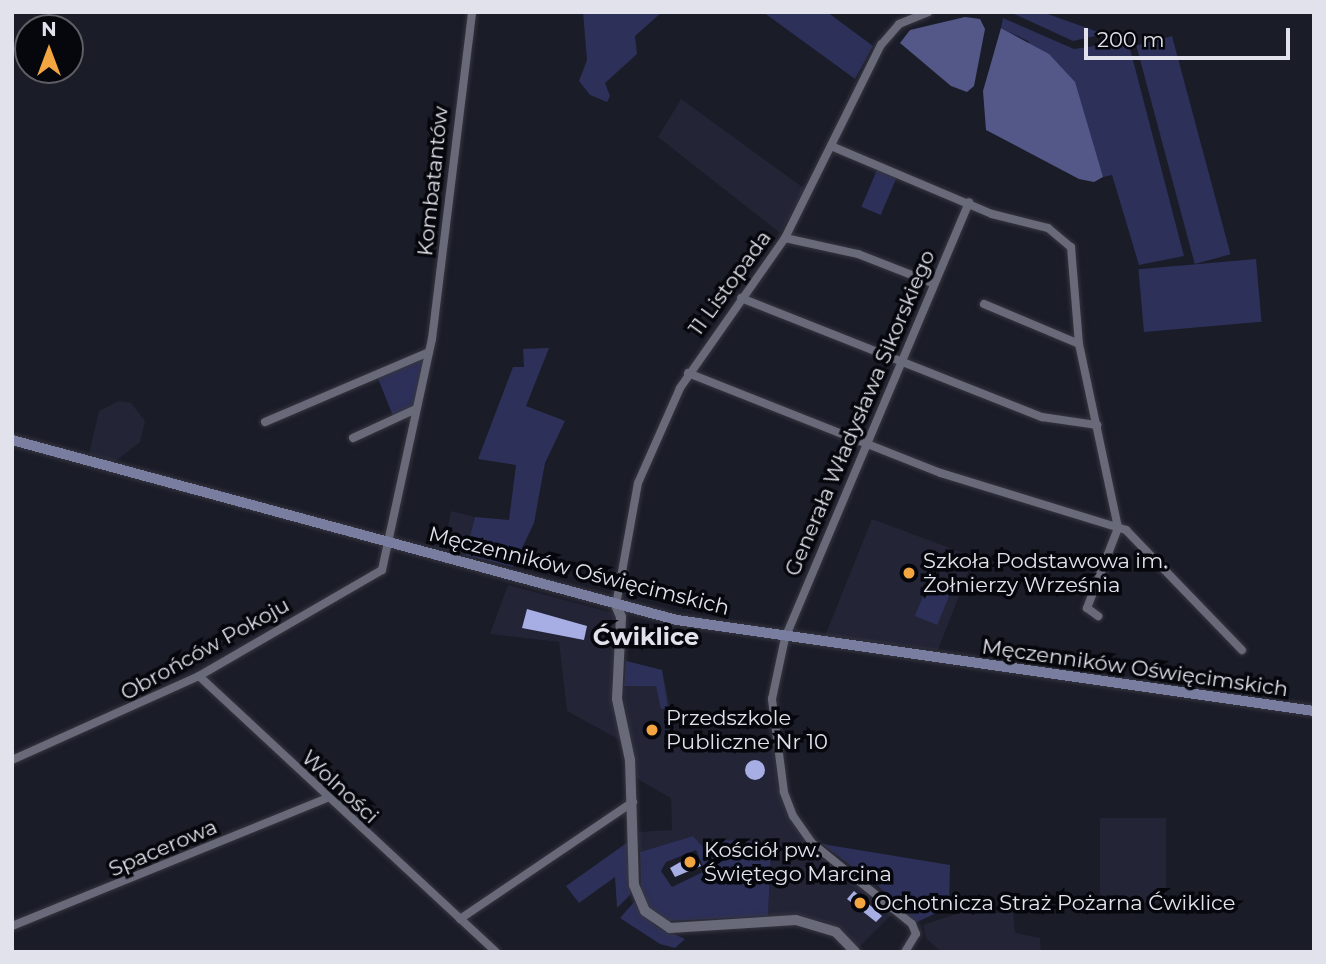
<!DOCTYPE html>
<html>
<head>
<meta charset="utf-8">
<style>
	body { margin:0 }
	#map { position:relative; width:1326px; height:964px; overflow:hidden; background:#1a1c28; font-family:Montserrat,sans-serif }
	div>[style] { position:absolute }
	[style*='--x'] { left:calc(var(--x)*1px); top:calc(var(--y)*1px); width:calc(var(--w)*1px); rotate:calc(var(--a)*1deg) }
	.built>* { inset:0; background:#232436; transform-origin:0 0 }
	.green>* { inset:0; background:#2d3059; transform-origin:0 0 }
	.water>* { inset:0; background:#545888 }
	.building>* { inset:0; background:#a7aee3 }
	.round { border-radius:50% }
	.roads { filter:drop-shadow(0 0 2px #363640) drop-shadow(0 0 2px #363640) }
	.minor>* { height:8px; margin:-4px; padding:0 4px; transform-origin:4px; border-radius:4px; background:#686a79 }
	.tertiary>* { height:10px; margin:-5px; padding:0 5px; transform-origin:5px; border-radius:5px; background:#686a79 }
	.secondary>* { height:10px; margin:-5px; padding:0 5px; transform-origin:5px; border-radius:5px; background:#797da0 }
	.dots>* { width:19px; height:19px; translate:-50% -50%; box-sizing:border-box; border:4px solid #06070c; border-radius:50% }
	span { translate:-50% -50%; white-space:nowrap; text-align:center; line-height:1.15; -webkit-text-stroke:7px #06070c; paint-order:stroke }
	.street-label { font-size:21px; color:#e1e2eb }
	.poi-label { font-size:21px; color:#e1e2eb }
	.left { translate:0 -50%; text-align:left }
	.quarter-label { font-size:24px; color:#e1e2eb; font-weight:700 }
	.frame { position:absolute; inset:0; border:14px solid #e1e2eb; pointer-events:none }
	.north { position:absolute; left:14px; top:14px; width:70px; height:70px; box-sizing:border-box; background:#06070c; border:2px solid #5e5f65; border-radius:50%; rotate:0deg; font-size:19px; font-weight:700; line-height:28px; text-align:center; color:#e1e2eb }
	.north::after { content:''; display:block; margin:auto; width:24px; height:32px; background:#f3a542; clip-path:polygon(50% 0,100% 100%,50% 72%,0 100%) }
	.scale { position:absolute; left:1084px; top:28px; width:206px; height:32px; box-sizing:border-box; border:4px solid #e1e2eb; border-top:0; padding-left:9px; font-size:21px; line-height:24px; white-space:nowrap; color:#e1e2eb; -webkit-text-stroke:5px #06070c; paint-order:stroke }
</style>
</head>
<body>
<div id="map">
	<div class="built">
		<div style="clip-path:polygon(681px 99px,805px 189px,780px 233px,658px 137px)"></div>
		<div style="clip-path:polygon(119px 401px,131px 403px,145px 421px,140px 442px,116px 461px,89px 454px,99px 411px)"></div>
		<div style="clip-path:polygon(451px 511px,475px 517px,465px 555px,434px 547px,447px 532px)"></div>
		<div style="clip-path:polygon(872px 519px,974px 557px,938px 650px,825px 636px)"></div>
		<div style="clip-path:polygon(508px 585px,617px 614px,612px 680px,622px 741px,567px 711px,559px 642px,490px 634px)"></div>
		<div style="clip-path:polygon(626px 661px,662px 670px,679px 747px,772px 737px,779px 793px,808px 847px,893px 913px,858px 948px,839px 929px,821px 921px,768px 916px,771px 851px,704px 848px,693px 836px,640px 852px,638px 832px,672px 830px,671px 798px,636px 778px,624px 697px)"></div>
		<div style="left:1100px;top:818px;width:66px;height:85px"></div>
		<div style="clip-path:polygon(959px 913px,1013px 913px,1015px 933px,1040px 938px,1041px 952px,941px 952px,926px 938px,923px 925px)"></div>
	</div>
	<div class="green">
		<div style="clip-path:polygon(583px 12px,662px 12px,635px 36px,637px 54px,605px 83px,610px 96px,607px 102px,590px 95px,579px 81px,587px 60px)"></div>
		<div style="clip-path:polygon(763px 12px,827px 12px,873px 46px,855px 79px)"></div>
		<div style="clip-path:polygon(1010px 12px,1042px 12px,1104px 34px,1073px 41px)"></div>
		<div style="clip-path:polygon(1003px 18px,1074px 49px,1128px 41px,1184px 256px,1139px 265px,1112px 175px,1103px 177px,1028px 41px,1001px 28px)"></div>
		<div style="left:1172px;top:36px;width:226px;height:37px;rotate:75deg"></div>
		<div style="left:877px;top:170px;width:21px;height:40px;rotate:23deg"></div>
		<div style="left:1256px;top:259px;width:63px;height:118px;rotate:85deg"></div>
		<div style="clip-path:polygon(549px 348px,526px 406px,565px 421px,545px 463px,534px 523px,513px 567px,465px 555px,475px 517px,509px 520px,516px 465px,478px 459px,513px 367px,524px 367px,523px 349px)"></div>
		<div style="clip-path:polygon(425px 358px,414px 407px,393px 416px,377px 376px)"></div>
		<div style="left:930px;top:579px;width:24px;height:40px;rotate:22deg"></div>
		<div style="clip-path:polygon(626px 661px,662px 670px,668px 708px,661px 709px,656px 686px,624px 686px)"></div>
		<div style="clip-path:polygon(evenodd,693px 836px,704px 848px,721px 840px,765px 842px,771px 851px,768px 916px,669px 921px,649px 908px,641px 888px,640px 852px,693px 836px,696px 850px,705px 871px,672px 887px,661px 871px,666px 862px,696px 850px)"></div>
		<div style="clip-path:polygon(628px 842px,631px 894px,617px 908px,615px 877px,579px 903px,566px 886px)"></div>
		<div style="clip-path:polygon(822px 844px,950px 865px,949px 907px,915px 923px,877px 885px)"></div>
		<div style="clip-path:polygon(635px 901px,654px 925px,685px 939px,675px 948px,660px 944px,620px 918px)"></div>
	</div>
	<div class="water">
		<div style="clip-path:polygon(965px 17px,980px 19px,985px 29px,974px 86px,967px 92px,951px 86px,900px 43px,910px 30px)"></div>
		<div style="clip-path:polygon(1001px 28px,1049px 54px,1075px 82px,1103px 177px,1094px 182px,1079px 179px,986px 130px,983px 91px)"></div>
	</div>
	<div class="building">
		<div style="clip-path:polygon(527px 609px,587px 626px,584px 640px,522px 628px)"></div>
		<div class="round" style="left:745px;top:760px;width:20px;height:20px"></div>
		<div style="clip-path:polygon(694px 854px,701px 866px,675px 877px,670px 868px)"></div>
		<div style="clip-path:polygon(854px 891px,882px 916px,876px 922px,847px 899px)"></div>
	</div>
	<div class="roads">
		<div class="minor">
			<div style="--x:831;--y:146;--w:175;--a:22.9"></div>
			<div style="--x:992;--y:214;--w:58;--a:14"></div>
			<div style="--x:1048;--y:228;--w:30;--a:40"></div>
			<div style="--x:1071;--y:247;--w:97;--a:85.3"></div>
			<div style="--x:1079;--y:344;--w:188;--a:78"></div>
			<div style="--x:1118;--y:528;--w:86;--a:111.2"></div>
			<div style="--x:1087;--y:608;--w:14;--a:36"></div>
			<div style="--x:785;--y:238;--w:75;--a:12.4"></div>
			<div style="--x:858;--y:254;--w:79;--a:21.4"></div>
			<div style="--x:741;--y:298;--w:324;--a:21.6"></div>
			<div style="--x:1042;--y:417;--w:56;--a:8.3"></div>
			<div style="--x:984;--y:304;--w:103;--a:22.8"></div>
			<div style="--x:688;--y:373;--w:272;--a:21.6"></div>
			<div style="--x:941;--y:473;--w:194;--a:17.1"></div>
			<div style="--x:1126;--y:530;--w:167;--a:46"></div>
			<div style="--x:265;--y:422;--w:178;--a:-23.1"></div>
			<div style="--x:353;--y:438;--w:69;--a:-24.7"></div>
			<div style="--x:616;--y:605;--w:124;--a:-79.8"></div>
			<div style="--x:638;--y:483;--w:104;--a:-66.1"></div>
			<div style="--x:680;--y:388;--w:183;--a:-55"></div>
			<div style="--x:785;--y:238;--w:216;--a:-63.6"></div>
			<div style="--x:881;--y:45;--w:28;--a:-49"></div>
			<div style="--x:899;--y:24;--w:31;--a:-22"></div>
			<div style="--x:199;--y:676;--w:405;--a:42.9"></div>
			<div style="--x:12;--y:760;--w:205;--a:-24.2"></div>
			<div style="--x:199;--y:676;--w:211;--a:-30.1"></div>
			<div style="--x:382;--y:570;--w:236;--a:-77.8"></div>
			<div style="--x:432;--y:339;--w:329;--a:-83"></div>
			<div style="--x:460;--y:919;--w:209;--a:-34.1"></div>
			<div style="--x:12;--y:926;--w:338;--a:-22.1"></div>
			<div style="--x:905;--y:952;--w:21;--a:-59"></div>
			<div style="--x:916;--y:934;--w:11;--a:-112"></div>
			<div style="--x:912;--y:924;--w:129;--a:-141"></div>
			<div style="--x:812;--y:843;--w:33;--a:-125"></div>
			<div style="--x:793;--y:816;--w:26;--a:-111"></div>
			<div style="--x:784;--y:792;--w:94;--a:-97.4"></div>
			<div style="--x:772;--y:699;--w:62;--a:-78"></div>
			<div style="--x:785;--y:638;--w:473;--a:-67.1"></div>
		</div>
		<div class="tertiary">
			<div style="--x:616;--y:605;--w:13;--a:67"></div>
			<div style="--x:621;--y:617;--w:82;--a:92.8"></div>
			<div style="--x:617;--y:699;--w:62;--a:78"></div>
			<div style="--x:630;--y:760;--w:125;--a:88.2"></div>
			<div style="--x:634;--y:885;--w:28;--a:67"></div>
			<div style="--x:645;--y:911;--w:30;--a:34"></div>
			<div style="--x:670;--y:928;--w:126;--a:-3.6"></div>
			<div style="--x:796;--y:920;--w:42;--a:16.7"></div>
			<div style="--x:836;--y:932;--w:28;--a:46"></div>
		</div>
		<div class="secondary">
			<div style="--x:12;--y:440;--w:689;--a:15.15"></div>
			<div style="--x:677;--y:620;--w:643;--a:8.13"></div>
		</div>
	</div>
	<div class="dots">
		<div style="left:909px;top:573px;background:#f3a542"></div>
		<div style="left:652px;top:730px;background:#f3a542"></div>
		<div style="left:690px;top:862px;background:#f3a542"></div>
		<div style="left:860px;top:903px;background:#f3a542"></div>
	</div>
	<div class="street-label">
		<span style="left:433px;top:181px;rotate:-84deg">Kombatantów</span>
		<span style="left:730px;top:283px;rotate:-54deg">11 Listopada</span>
		<span style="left:860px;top:413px;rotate:-67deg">Generała Władysława Sikorskiego</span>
		<span style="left:579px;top:571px;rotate:14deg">Męczenników Oświęcimskich</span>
		<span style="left:205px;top:649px;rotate:-29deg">Obrońców Pokoju</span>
		<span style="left:1135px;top:668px;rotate:8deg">Męczenników Oświęcimskich</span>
		<span style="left:340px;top:787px;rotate:43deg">Wolności</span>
		<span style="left:163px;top:848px;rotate:-23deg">Spacerowa</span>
	</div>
	<div class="poi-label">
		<span class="left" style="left:923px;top:573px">Szkoła Podstawowa im.<br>Żołnierzy Września</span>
		<span class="left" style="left:666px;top:730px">Przedszkole<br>Publiczne Nr 10</span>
		<span class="left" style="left:704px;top:862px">Kościół pw.<br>Świętego Marcina</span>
		<span class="left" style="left:874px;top:903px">Ochotnicza Straż Pożarna Ćwiklice</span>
	</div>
	<div class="quarter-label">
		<span style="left:646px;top:637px">Ćwiklice</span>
	</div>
	<div class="frame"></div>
	<div class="north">N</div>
	<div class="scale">200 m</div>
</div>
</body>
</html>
